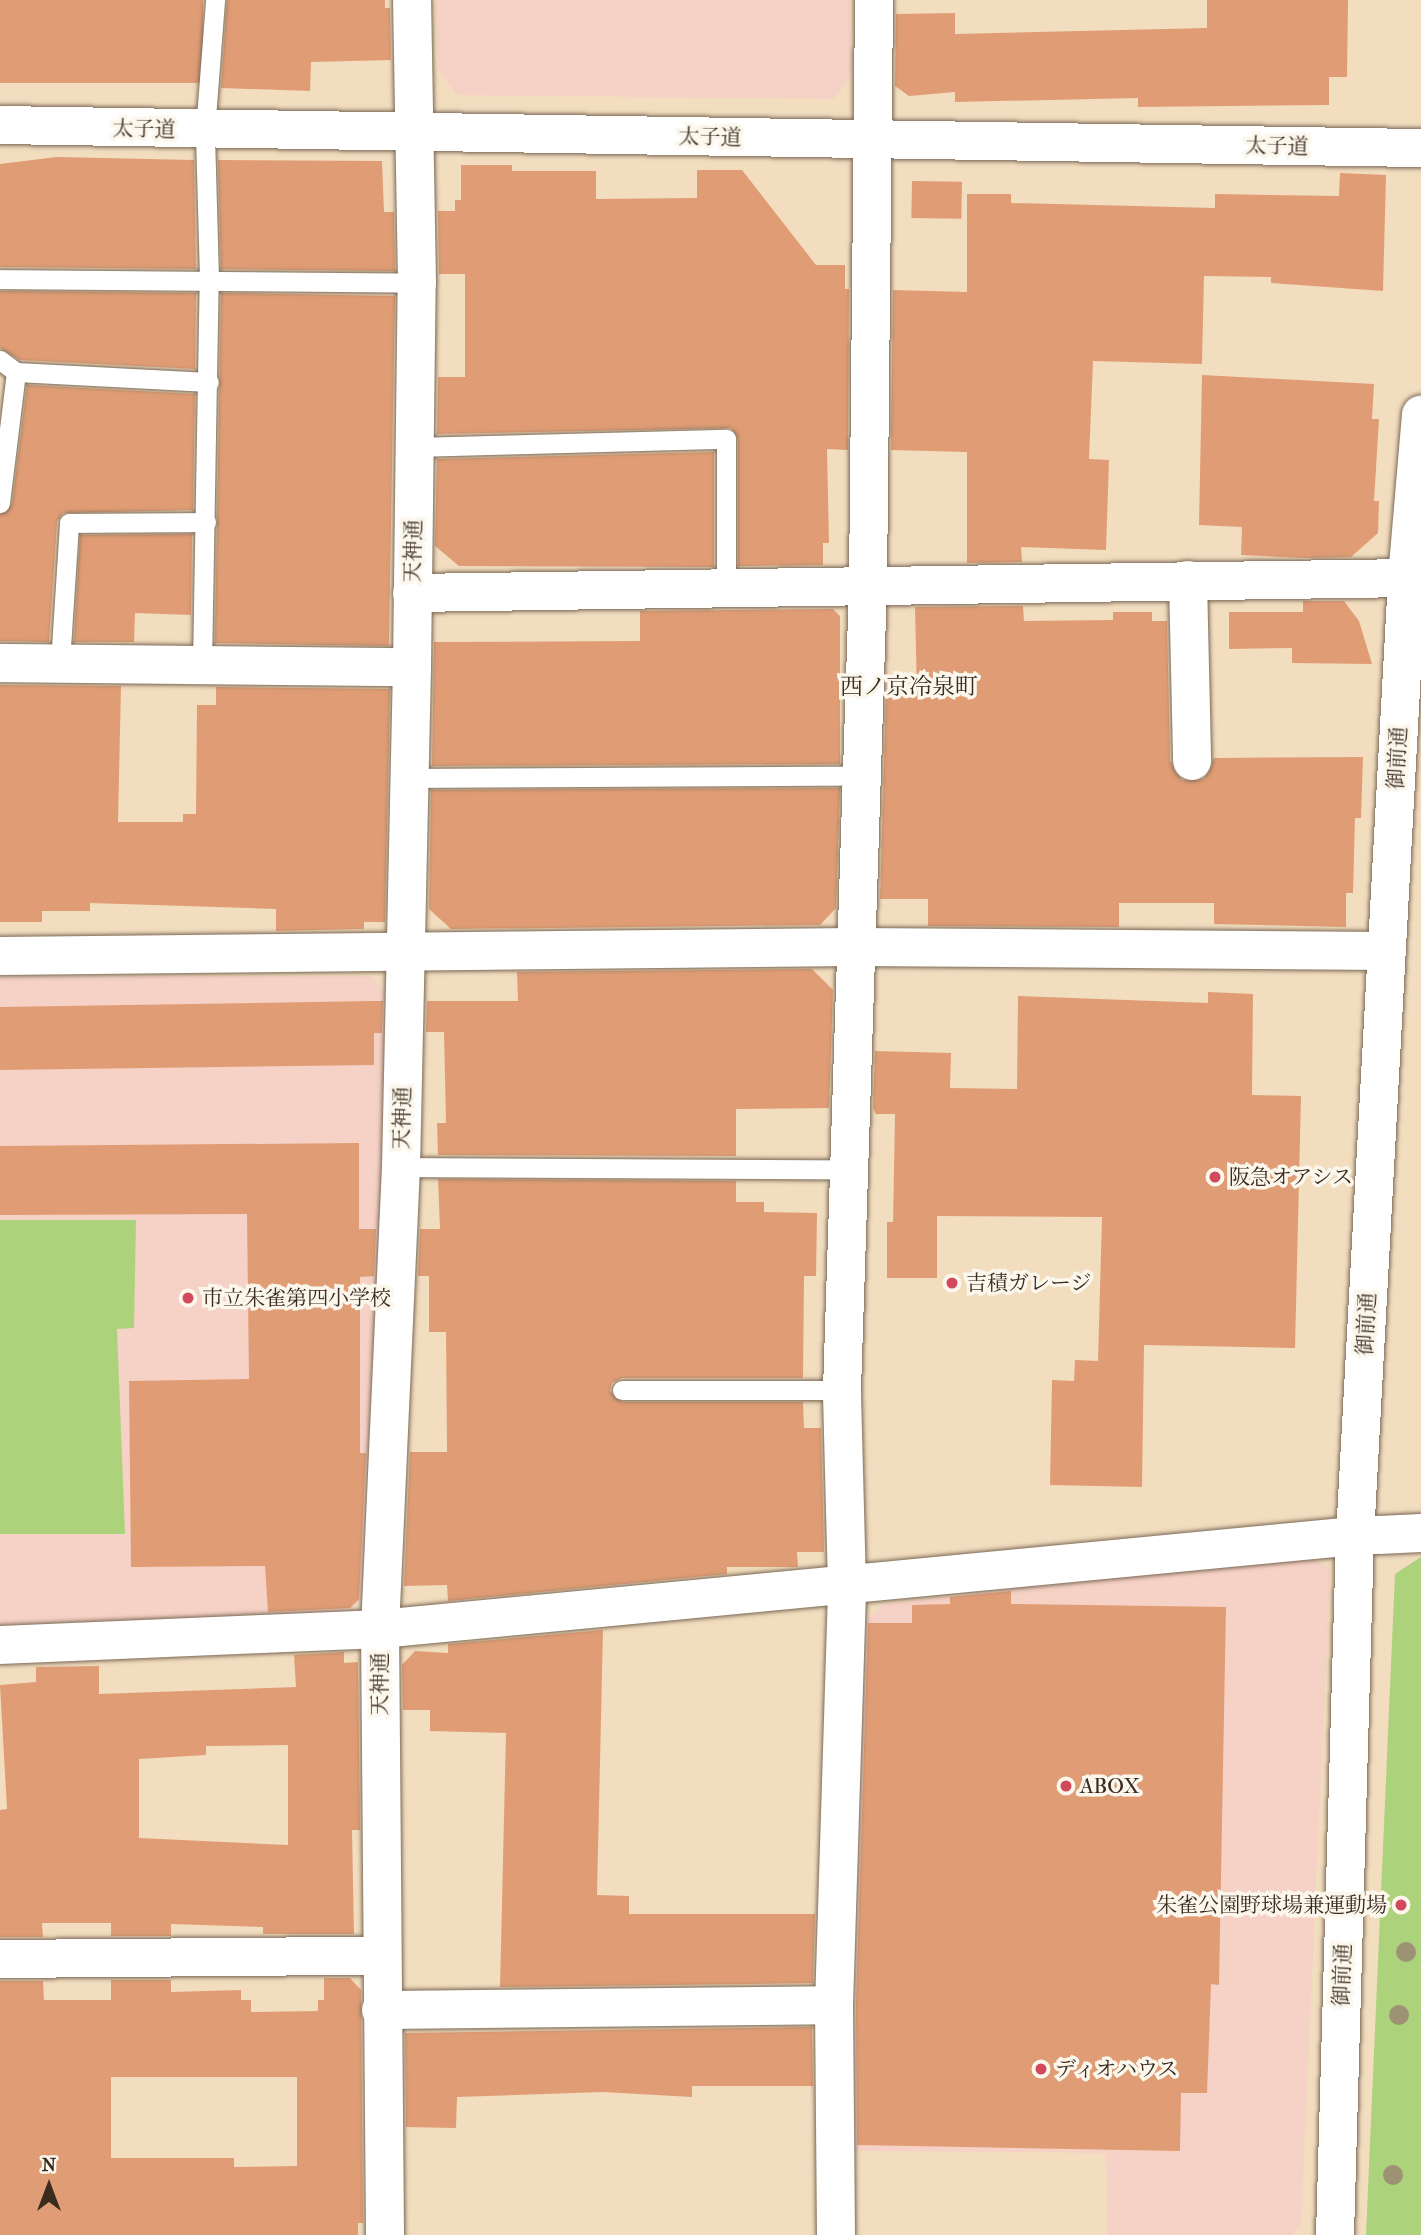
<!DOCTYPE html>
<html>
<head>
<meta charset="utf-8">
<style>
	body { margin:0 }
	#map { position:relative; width:1421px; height:2235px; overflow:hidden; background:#f2ddbf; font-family:"IM FELL French Canon","Noto Serif JP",serif }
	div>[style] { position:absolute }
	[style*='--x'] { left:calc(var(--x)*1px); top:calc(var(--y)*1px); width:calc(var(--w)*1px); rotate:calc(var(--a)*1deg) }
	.built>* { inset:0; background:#f6d1c5 }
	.green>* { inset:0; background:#acd27c }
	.building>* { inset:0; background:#e09d75; transform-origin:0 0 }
	.roads { filter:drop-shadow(0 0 2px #7b6956) drop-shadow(0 0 2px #7b6956) }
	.lane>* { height:19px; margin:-9.5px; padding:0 9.5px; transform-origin:9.5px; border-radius:9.5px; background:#fff }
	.street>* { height:38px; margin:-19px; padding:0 19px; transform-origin:19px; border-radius:19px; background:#fff }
	.secondary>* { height:38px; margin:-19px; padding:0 19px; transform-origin:19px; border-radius:19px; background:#fff }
	.trees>* { width:20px; height:20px; margin:-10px; border-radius:50%; background:#9d9274 }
	.dots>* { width:19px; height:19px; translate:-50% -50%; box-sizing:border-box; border:4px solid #fbf7ec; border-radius:50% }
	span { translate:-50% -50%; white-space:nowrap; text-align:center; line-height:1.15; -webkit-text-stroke:7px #fbf7ec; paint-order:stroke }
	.street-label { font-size:21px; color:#3b2a1e }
	.poi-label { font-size:21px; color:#3b2a1e }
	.left { translate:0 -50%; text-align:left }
	.right { translate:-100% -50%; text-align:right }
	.neighbourhood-label { font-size:23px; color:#3b2a1e }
	.north { position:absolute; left:14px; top:2151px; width:70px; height:70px; -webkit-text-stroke:5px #fbf7ec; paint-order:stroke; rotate:0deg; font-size:19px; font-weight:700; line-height:28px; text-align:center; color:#3b2a1e }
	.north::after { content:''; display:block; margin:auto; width:24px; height:32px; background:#3b2a1e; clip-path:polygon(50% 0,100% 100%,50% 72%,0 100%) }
</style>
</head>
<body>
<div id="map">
	<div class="built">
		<div style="clip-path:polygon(436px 0,850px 0,851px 76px,834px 99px,457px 95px,438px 69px)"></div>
		<div style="clip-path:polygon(370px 976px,391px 999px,363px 1598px,337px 1622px,0 1626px,0 977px)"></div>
		<div style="clip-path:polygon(1306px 1553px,1330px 1569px,1301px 2224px,1292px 2235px,1107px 2235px,1106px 2153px,853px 2151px,861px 1625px,884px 1604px)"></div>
	</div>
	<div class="green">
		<div style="clip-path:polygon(0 1220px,136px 1220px,134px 1328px,117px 1329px,125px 1534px,0 1534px)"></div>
		<div style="clip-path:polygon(1421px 1557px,1421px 2235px,1366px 2235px,1395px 1574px)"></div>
	</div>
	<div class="building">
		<div style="left:0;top:0;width:203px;height:83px"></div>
		<div style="clip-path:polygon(227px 0,385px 0,385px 8px,390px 8px,391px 60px,311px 62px,310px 91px,221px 88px)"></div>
		<div style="clip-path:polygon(1207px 0,1348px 0,1347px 77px,1329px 77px,1329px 105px,1138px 107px,1138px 98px,955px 102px,955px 92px,909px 96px,895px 86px,896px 14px,955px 13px,955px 34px,1207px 28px)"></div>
		<div style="clip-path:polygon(57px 157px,194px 160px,196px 269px,0 267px,0 164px)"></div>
		<div style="clip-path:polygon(218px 160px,382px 161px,384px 212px,394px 212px,395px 271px,221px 269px)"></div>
		<div style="clip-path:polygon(461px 165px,512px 165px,512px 171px,596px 171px,596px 199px,697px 198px,697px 170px,742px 170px,816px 265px,845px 265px,845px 289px,849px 289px,848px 450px,827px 449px,829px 543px,823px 543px,823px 565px,738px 566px,738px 439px,731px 428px,437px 434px,438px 377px,465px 377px,465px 274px,439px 274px,438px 211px,455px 211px,455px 200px,461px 200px)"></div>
		<div style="clip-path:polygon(1340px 173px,1386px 175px,1383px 291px,1271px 283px,1271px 277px,1204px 276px,1202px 364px,1093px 361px,1089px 459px,1109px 460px,1106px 550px,1021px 547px,1022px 562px,967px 563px,967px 452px,891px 450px,893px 290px,967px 292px,967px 194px,1011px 194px,1011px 203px,1215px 208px,1215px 194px,1339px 196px)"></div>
		<div style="left:912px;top:181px;width:50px;height:37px;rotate:1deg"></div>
		<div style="clip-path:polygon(0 291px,196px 293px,195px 369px,20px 360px,0 348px)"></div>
		<div style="left:221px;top:293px;width:174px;height:350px;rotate:1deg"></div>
		<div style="clip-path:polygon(1202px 375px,1374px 384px,1372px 419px,1379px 419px,1374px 501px,1379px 501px,1378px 533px,1351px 557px,1304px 558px,1241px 555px,1242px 527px,1199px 525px)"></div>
		<div style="clip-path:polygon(27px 385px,195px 394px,193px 510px,63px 513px,57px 522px,49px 642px,0 641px,0 515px,12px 504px)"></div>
		<div style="clip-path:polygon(714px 452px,714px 567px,459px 566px,435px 546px,437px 459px)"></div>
		<div style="clip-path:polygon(192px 534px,191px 615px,135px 613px,134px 642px,74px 642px,80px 535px)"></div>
		<div style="clip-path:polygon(1303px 601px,1344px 601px,1359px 621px,1372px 664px,1292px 663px,1292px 648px,1229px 649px,1229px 612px,1303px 612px)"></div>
		<div style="clip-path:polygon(1023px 606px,1024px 621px,1113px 620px,1113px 612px,1152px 612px,1152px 621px,1167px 621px,1170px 761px,1182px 780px,1204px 779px,1214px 758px,1363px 757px,1361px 818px,1355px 818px,1353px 893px,1346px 893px,1346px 927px,1214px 924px,1214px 903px,1119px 903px,1119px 927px,928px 926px,928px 899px,880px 899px,886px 696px,917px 696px,915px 607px)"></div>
		<div style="clip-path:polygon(833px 609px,840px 616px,840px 764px,432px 766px,434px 642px,640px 641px,640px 611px)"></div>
		<div style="clip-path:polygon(0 685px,121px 686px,118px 822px,183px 822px,183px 814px,196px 814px,197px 705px,216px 705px,216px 687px,390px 689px,385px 922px,364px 922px,364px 929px,276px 931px,276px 909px,90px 903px,90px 911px,42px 911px,42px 922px,0 922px)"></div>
		<div style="clip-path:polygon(840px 788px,836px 908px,820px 925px,451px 929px,429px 909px,431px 790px)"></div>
		<div style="clip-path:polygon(812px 969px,833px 990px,829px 1108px,736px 1109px,736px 1156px,438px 1155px,437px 1123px,446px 1123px,444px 1032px,426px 1032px,427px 1001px,518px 1001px,517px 972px)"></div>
		<div style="clip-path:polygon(1208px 992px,1253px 994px,1252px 1095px,1301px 1096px,1295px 1348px,1144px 1345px,1142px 1487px,1050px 1485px,1052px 1380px,1074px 1381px,1075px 1360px,1098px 1361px,1102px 1217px,937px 1216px,937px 1278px,887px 1278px,887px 1222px,893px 1222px,895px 1114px,876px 1114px,873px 1108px,875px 1051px,951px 1053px,950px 1088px,1017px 1089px,1018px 996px,1208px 1003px)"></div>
		<div style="clip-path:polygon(374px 1001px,383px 1001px,382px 1033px,374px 1033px,374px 1065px,0 1070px,0 1007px)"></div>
		<div style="clip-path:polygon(359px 1143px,359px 1229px,376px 1229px,374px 1276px,360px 1277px,360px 1453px,366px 1453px,359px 1599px,350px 1608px,268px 1612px,265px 1566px,131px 1567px,129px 1381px,249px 1379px,247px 1214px,0 1215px,0 1146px)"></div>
		<div style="clip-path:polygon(438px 1179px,736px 1181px,736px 1202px,764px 1202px,764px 1212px,817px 1213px,816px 1276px,804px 1276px,803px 1378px,622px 1378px,612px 1383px,610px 1391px,622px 1402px,803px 1402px,804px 1428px,821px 1428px,824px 1552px,797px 1552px,798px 1567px,727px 1567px,727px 1574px,448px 1601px,447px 1585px,404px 1586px,410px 1452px,447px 1452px,446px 1332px,429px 1332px,429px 1276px,418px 1276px,420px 1229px,440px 1229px)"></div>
		<div style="clip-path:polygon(1011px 1591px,1011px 1604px,1226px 1607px,1219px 1985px,1211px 1984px,1207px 2093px,1181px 2093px,1180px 2151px,857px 2145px,856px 2005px,868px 1623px,912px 1623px,912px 1605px,950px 1604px,950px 1597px)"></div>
		<div style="clip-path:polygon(603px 1630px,597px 1895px,629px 1896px,629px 1914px,815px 1914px,813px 1983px,500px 1987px,506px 1733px,430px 1731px,430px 1710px,403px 1710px,402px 1665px,415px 1651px,448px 1653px,448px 1644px)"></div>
		<div style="clip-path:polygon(evenodd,344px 1652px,344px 1663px,358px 1662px,360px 1830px,352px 1830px,354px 1934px,263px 1934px,263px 1927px,171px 1924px,171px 1936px,111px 1936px,111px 1923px,42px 1923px,43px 1937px,0 1937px,0 1810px,7px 1809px,0 1685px,36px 1682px,36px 1667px,99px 1666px,99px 1694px,296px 1687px,294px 1655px,344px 1652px,288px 1745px,288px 1845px,139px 1838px,139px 1759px,206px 1755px,206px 1746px,288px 1745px)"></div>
		<div style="clip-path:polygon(evenodd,324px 1978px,350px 1978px,361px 1990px,363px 2223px,358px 2223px,358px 2235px,0 2235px,0 1981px,43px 1981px,44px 2000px,111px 2000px,111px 1980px,171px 1980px,171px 1992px,241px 1990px,241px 2000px,251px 2000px,251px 2012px,318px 2011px,318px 2000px,324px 2000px,324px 1978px,111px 2077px,297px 2077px,297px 2166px,234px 2167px,234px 2158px,111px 2158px,111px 2077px)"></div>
		<div style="clip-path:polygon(812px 2027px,813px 2086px,692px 2086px,692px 2097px,603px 2092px,457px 2097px,456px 2128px,406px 2127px,405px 2033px)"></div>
	</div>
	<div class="roads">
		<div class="lane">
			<div style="--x:0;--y:279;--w:417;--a:0.5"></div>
			<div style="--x:0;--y:360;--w:20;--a:37"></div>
			<div style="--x:16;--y:372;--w:132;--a:97"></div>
			<div style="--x:16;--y:372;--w:193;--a:3"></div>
			<div style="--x:414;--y:447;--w:312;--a:-1.5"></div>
			<div style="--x:726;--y:439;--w:147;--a:90"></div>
			<div style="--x:60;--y:663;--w:140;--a:-86.3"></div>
			<div style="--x:69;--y:523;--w:137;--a:-0.4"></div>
			<div style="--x:202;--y:665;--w:387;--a:-89"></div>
			<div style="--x:209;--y:278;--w:147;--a:-91.6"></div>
			<div style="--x:205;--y:131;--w:131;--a:-85.6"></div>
			<div style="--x:409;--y:778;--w:452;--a:-0.3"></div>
			<div style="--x:401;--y:1167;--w:446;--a:0.3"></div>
			<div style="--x:622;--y:1390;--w:220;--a:0"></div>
		</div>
		<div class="street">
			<div style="--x:1188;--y:580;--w:181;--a:88.7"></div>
			<div style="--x:412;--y:593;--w:995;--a:-0.86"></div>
			<div style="--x:0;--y:663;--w:412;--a:0.6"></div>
			<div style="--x:0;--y:956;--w:854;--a:-0.6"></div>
			<div style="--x:854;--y:947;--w:532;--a:0.43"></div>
			<div style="--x:0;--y:1645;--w:380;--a:-2.4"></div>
			<div style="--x:380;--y:1629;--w:979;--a:-5.45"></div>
			<div style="--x:1355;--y:1536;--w:66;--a:-2.6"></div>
			<div style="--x:0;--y:1959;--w:380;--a:-0.5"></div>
			<div style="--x:381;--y:2010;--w:453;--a:-0.6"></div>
			<div style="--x:385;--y:2235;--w:606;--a:-90.47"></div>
			<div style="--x:380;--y:1629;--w:462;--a:-87.4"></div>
			<div style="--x:401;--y:1167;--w:500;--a:-88.74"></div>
			<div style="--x:412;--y:667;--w:384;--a:-89.3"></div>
			<div style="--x:417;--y:283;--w:283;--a:-91"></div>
			<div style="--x:836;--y:2235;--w:230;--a:-90.5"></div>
			<div style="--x:834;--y:2005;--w:419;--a:-88.2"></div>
			<div style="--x:847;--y:1586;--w:196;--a:-91.5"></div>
			<div style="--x:842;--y:1390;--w:806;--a:-88.15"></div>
			<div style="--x:868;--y:584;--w:584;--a:-89.41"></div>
		</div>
		<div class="secondary">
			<div style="--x:0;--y:125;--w:1421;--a:0.93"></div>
			<div style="--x:1335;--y:2235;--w:699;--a:-88.36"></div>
			<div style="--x:1355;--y:1536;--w:959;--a:-86.89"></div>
			<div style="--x:1407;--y:578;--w:164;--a:-85.1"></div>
		</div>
	</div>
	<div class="trees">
		<div style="left:1406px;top:1952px"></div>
		<div style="left:1399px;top:2015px"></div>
		<div style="left:1393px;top:2175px"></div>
	</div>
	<div class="dots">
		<div style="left:1215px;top:1177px;background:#d1495b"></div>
		<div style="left:952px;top:1283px;background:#d1495b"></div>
		<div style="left:188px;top:1298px;background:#d1495b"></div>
		<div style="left:1066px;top:1786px;background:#d1495b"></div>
		<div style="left:1401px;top:1905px;background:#d1495b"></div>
		<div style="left:1041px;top:2069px;background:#d1495b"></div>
	</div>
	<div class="street-label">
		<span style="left:144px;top:129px;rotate:1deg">太子道</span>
		<span style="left:710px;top:137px;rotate:1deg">太子道</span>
		<span style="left:1277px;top:146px;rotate:1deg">太子道</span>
		<span style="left:413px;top:551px;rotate:-89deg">天神通</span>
		<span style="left:1397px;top:758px;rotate:-87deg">御前通</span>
		<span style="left:402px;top:1118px;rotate:-89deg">天神通</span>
		<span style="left:1366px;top:1324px;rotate:-87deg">御前通</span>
		<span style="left:380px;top:1684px;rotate:-90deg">天神通</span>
		<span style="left:1342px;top:1975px;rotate:-88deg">御前通</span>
	</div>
	<div class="poi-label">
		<span class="left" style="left:1229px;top:1177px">阪急オアシス</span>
		<span class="left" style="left:966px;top:1283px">吉積ガレージ</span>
		<span class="left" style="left:202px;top:1298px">市立朱雀第四小学校</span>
		<span class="left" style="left:1080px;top:1786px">ABOX</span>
		<span class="right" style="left:1387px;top:1905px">朱雀公園野球場兼運動場</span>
		<span class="left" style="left:1055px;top:2069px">ディオハウス</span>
	</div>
	<div class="neighbourhood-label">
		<span style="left:909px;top:687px">西ノ京冷泉町</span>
	</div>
	<div class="north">N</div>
</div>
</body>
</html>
